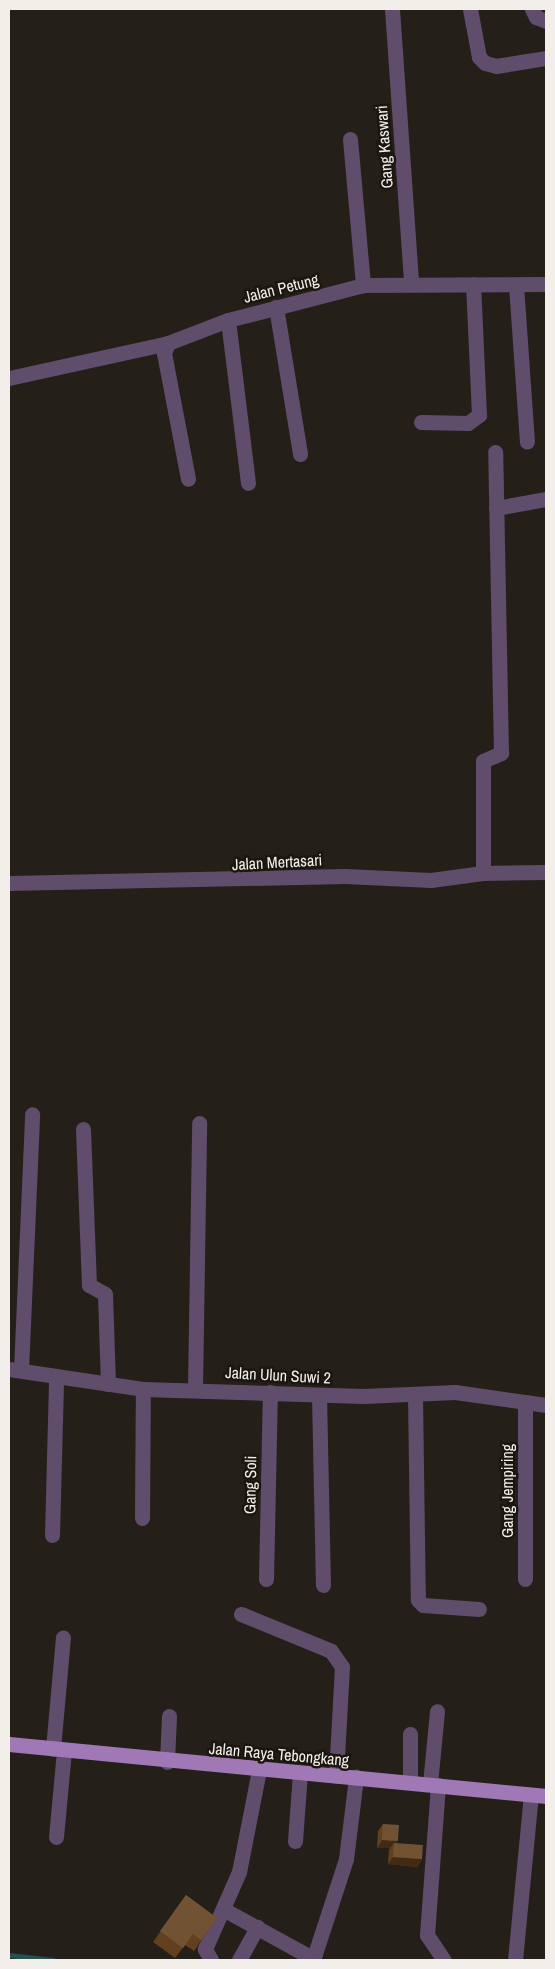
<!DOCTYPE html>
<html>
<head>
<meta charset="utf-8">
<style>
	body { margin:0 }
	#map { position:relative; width:555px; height:1969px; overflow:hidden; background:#242019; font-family:"Archivo Narrow",sans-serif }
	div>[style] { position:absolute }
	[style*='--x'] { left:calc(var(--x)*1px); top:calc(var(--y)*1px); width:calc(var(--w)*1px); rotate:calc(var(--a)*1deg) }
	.stream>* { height:4.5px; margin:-2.25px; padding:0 2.25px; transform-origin:2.25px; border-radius:2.25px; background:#254f50 }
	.minor>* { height:15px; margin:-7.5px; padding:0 7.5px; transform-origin:7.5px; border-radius:7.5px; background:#604d6b }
	.major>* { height:15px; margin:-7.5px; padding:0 7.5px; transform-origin:7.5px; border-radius:7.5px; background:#a078b6 }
	.wall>* { inset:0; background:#62401e }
	.shaded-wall>* { inset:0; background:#432b13 }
	.building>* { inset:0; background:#715334; transform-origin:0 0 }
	span { translate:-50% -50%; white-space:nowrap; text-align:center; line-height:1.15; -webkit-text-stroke:5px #1b1610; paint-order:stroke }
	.street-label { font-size:16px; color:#f2efea }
	.frame { position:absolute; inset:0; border:10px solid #f2efea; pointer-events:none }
</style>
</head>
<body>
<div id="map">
	<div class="stream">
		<div style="--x:9;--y:1955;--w:44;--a:6.5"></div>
	</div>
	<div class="minor">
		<div style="--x:392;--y:9;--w:275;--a:86"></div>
		<div style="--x:470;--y:9;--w:49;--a:79.4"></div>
		<div style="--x:479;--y:57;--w:8;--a:45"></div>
		<div style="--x:485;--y:63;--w:11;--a:15"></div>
		<div style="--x:496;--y:66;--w:51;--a:-9.1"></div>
		<div style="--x:532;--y:9;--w:9;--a:63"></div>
		<div style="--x:536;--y:17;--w:11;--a:22"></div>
		<div style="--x:350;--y:139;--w:147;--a:84.9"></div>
		<div style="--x:516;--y:285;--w:157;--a:86"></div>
		<div style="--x:276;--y:307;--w:149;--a:80.7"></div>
		<div style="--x:228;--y:320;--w:164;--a:83"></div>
		<div style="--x:168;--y:343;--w:11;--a:112"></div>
		<div style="--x:164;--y:353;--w:128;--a:79.2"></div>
		<div style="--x:9;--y:378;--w:163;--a:-12.4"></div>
		<div style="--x:168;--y:343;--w:64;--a:-21"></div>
		<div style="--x:228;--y:320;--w:139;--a:-14.5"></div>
		<div style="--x:363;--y:285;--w:183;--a:-0.3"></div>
		<div style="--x:421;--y:422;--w:47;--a:1.2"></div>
		<div style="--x:468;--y:423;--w:14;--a:-36"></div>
		<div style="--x:479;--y:415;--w:131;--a:-92.6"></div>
		<div style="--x:496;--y:508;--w:51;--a:-10.2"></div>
		<div style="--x:483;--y:873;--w:112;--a:-90"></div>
		<div style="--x:483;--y:761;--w:20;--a:-24"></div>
		<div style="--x:501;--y:753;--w:301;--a:-91.1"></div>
		<div style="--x:9;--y:883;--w:336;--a:-1.2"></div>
		<div style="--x:345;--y:876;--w:86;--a:2.7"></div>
		<div style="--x:431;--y:880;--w:52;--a:-7.7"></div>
		<div style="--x:483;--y:873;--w:63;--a:-0.9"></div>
		<div style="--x:83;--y:1129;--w:156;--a:87.8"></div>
		<div style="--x:89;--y:1285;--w:18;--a:29"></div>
		<div style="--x:105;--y:1294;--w:90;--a:88.1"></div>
		<div style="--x:9;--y:1369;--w:135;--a:8.5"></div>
		<div style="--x:143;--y:1389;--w:220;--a:1.8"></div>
		<div style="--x:363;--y:1396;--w:92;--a:-2.5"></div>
		<div style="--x:455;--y:1392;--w:92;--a:8.1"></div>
		<div style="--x:21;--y:1370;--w:256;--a:-87.5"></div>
		<div style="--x:195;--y:1389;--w:266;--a:-89.1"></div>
		<div style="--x:319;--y:1395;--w:190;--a:88.8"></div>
		<div style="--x:415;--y:1395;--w:205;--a:89.2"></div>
		<div style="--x:418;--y:1600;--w:7;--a:45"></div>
		<div style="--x:423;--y:1605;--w:56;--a:4.1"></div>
		<div style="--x:525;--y:1402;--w:177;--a:90"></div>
		<div style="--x:142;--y:1518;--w:129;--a:-89.6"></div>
		<div style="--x:52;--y:1535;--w:158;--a:-88.5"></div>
		<div style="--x:266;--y:1579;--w:187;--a:-88.8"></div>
		<div style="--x:241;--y:1614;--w:97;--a:22.3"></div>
		<div style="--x:331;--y:1651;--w:19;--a:55"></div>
		<div style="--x:342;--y:1667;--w:109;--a:93.2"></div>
		<div style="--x:53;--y:1749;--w:112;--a:-84.9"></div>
		<div style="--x:167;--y:1762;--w:46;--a:-87.5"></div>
		<div style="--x:410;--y:1782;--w:48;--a:-90"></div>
		<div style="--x:430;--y:1784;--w:73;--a:-84.5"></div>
		<div style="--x:438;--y:1785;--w:150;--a:94.2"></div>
		<div style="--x:427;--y:1935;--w:30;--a:56"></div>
		<div style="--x:56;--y:1837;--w:87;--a:-84.7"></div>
		<div style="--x:295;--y:1841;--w:68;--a:-85.8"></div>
		<div style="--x:223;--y:1909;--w:104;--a:28.8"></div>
		<div style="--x:211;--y:1960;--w:13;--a:-119"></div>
		<div style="--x:205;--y:1949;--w:84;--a:-66.2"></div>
		<div style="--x:239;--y:1872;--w:104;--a:-78.9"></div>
		<div style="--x:239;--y:1960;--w:38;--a:-61"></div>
		<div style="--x:313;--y:1960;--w:106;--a:-71.9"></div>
		<div style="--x:346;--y:1859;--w:83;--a:-83"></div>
		<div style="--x:515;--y:1960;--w:166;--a:-84.5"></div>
	</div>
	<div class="major">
		<div style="--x:9;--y:1744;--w:540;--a:5.53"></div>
	</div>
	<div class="wall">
		<div style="clip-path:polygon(383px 1824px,396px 1843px,422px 1859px,417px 1867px,388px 1864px,389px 1850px,390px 1848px,377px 1848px,378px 1831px)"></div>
		<div style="clip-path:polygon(186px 1895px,217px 1918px,194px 1951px,185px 1945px,175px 1958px,153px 1942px)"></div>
	</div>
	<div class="shaded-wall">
		<div style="clip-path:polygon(382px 1840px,398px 1841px,394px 1847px,394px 1843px,390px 1848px,377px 1848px)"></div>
		<div style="clip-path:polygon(393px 1857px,422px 1859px,417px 1867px,388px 1864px)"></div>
	</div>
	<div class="building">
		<div style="left:383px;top:1824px;width:16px;height:16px;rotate:4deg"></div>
		<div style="left:394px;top:1843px;width:29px;height:14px;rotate:4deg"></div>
		<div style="clip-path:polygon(186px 1895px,217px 1918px,201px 1940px,193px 1934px,183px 1948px,160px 1931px)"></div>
	</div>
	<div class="street-label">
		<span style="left:384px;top:147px;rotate:-94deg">Gang Kaswari</span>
		<span style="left:281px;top:288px;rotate:-14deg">Jalan Petung</span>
		<span style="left:277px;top:862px;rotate:-3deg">Jalan Mertasari</span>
		<span style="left:278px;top:1375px;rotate:3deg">Jalan Ulun Suwi 2</span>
		<span style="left:250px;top:1485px;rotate:-89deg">Gang Soli</span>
		<span style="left:507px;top:1491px;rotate:-90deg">Gang Jempiring</span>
		<span style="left:279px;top:1754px;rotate:5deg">Jalan Raya Tebongkang</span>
	</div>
	<div class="frame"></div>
</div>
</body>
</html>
